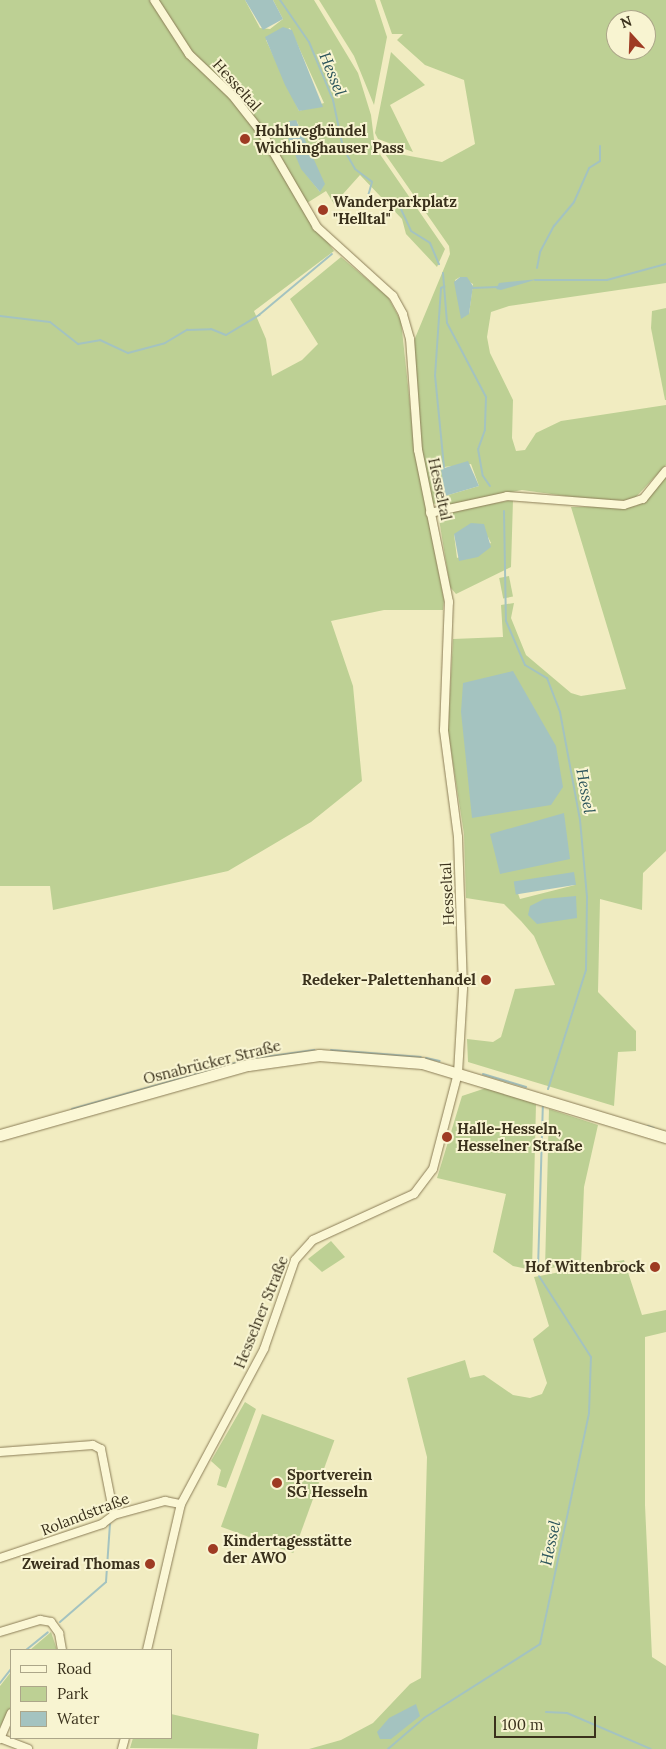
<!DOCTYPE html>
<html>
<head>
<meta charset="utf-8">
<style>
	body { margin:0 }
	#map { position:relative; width:666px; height:1749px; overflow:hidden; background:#f1ecc1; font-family:Lora,serif }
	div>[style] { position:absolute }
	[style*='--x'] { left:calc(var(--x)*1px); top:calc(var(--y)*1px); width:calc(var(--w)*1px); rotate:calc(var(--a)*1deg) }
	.green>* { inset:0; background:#bdd094; transform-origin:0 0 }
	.water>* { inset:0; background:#a4c3c0; transform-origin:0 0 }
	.stream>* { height:2px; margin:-1px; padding:0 1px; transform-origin:1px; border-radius:1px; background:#a4c3c0 }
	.roads { filter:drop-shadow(0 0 1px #8b7d57) drop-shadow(0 0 1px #8b7d57) }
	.minor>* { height:8px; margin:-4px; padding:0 4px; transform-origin:4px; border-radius:4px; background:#fbf7d5 }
	.secondary>* { height:11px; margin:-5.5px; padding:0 5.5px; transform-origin:5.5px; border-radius:5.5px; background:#fbf7d5 }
	.dots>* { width:14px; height:14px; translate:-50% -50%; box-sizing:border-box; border:2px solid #f8f4d1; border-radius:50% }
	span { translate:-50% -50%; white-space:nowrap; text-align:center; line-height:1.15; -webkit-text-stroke:4px #f8f4d1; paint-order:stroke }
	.street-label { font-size:15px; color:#3a311c }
	.poi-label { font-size:15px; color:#3a311c; font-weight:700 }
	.left { translate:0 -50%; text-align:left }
	.right { translate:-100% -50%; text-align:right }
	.water-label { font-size:16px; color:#2b545b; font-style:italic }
	.legend { position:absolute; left:10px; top:1649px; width:162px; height:90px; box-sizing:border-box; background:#f8f4d1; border:1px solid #aca689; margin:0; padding:6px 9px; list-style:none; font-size:15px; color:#3a311c }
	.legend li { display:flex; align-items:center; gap:10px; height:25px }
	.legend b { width:25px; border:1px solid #aca689 }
	.north { position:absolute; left:606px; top:10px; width:50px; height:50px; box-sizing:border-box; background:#f8f4d1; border:1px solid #aca689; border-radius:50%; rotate:340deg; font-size:14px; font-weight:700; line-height:20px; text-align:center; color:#3a311c }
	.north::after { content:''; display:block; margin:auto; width:18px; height:22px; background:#9e3b23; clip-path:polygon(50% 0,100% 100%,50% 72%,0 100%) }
	.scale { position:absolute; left:494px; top:1716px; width:102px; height:22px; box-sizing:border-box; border:2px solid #3a311c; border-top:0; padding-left:6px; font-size:15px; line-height:18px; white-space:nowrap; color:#3a311c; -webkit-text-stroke:4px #f8f4d1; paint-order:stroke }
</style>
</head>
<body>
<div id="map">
	<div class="green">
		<div style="clip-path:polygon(evenodd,0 0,245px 0,260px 28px,270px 29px,283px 19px,273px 0,314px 0,358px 73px,371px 115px,375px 147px,445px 249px,437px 267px,406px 234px,402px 219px,360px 175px,334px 204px,326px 191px,307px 203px,303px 195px,297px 198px,334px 251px,254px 311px,266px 339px,272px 376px,302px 360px,318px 344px,290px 299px,341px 257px,388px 297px,401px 321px,415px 451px,444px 600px,443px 610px,384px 610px,331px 621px,353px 686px,362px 781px,311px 822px,228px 871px,53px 910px,50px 886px,0 886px,0 0,290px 28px,324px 103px,299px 111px,266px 40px,290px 28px,0 0,297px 121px,303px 138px,320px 192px,302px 169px,297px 121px)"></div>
		<div style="clip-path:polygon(319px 0,375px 0,387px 37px,374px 105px,354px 56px)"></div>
		<div style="clip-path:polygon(evenodd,380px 0,666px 0,666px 283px,509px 306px,491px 312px,487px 337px,490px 353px,513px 400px,512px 438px,516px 451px,525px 450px,536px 433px,561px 421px,666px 405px,666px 465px,634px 499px,610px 502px,522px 490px,444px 506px,432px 503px,421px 450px,413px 343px,450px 254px,449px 246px,383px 151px,442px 162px,475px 144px,464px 80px,425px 65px,397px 40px,403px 34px,392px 34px,380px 0,616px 20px,646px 20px,646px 50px,616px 50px,616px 20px,380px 0,460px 277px,473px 284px,469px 314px,455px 280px,460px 277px,380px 0,471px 464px,479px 486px,445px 496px,444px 467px,471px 464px)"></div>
		<div style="clip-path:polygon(391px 52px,425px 85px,390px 105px,413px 152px,378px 139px,375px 133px)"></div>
		<div style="clip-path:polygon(666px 308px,666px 400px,665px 400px,651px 328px,652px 311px)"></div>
		<div style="clip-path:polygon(evenodd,666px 476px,666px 851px,643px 873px,642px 910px,600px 899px,598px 992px,636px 1031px,636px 1051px,618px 1052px,614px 1106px,468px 1062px,467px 1039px,493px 1042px,501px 1037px,515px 989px,555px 985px,534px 936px,521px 921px,504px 904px,466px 898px,464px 834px,448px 731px,453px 639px,503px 637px,501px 605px,514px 603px,511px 618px,526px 655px,571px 693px,581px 696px,626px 689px,571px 507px,636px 506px,666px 476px,515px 885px,575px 885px,520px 899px,515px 885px)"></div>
		<div style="clip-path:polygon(evenodd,513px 500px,511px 567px,456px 594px,450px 587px,439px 519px,451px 511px,513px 500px,454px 534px,488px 537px,491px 543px,457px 558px,454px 534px)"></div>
		<div style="left:509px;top:576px;width:21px;height:10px;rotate:79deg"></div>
		<div style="clip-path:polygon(486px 1088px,536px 1104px,532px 1270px,513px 1266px,493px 1252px,506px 1194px,437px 1178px,462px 1096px)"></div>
		<div style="clip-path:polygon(549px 1109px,598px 1125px,584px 1187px,581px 1263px,545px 1269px)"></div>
		<div style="clip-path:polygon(331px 1241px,345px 1257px,322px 1272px,308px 1259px)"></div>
		<div style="clip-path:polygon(624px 1260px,642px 1315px,666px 1310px,666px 1332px,645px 1337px,645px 1505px,652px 1657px,666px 1666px,666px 1749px,309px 1749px,341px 1740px,373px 1723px,410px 1684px,421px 1678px,427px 1457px,407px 1378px,465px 1360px,470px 1378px,484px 1375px,513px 1395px,530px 1398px,542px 1394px,547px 1383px,533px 1339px,549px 1326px,534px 1277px)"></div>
		<div style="clip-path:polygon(245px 1402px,256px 1409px,226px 1488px,217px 1485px,221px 1470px,211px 1461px)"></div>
		<div style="left:262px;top:1414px;width:77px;height:120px;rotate:20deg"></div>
		<div style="clip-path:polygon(51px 1632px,57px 1650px,30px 1650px)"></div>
		<div style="clip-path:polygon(11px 1672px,11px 1711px,0 1727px,0 1686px)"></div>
		<div style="clip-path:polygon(171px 1714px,259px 1734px,257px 1749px,130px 1748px,133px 1738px,171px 1738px)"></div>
	</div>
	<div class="water">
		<div style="clip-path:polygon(245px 0,273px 0,283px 19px,263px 30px)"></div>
		<div style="clip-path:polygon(283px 27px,292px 30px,323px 107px,299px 111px,285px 85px,265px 37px)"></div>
		<div style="clip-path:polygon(296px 120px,325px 184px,320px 192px,301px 169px,287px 135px,289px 121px)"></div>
		<div style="clip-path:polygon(460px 277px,467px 277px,473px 286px,469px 314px,461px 319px,454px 282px)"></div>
		<div style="clip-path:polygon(538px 279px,501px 290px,496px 289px,499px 283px)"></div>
		<div style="clip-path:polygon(468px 461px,479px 486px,445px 496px,441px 469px)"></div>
		<div style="clip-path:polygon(471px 523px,484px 524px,491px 547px,478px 557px,459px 561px,454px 534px)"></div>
		<div style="clip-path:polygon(513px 671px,556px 746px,563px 787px,551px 805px,472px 818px,461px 712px,463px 683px)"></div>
		<div style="clip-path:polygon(564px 813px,570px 859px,500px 874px,490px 834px)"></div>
		<div style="left:574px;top:872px;width:13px;height:61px;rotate:81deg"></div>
		<div style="clip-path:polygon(576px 896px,577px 918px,537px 924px,528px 915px,530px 906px,544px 899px)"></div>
		<div style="clip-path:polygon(416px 1704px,420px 1716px,391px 1739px,380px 1739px,377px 1732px,389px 1718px)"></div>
	</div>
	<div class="stream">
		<div style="--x:280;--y:0;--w:51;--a:55.4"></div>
		<div style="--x:309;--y:42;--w:63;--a:67.5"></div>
		<div style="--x:333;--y:100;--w:49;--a:78.2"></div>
		<div style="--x:343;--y:148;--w:24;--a:60"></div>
		<div style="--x:355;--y:169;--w:21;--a:37"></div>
		<div style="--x:372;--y:182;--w:15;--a:106"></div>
		<div style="--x:368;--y:196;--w:13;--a:42"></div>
		<div style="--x:378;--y:205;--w:22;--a:5"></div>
		<div style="--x:400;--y:207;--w:26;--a:65"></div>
		<div style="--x:411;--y:231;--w:22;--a:32"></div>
		<div style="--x:430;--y:243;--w:23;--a:67"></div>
		<div style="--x:537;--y:268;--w:16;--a:-79"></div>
		<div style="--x:540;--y:252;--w:30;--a:-62"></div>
		<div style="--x:554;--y:226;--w:31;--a:-50"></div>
		<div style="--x:574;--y:202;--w:37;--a:-66"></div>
		<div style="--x:589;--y:168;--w:13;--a:-32"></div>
		<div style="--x:600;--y:161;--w:15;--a:-90"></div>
		<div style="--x:443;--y:273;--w:50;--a:85.4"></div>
		<div style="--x:447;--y:323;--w:84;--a:62.2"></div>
		<div style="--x:486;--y:397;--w:33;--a:92"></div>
		<div style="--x:485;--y:430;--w:20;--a:110"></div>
		<div style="--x:478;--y:449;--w:27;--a:80"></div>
		<div style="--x:483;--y:476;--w:12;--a:55"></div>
		<div style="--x:535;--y:280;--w:72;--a:0"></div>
		<div style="--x:607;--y:280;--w:61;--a:-15.2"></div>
		<div style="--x:471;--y:288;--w:27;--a:-2"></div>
		<div style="--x:0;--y:316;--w:50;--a:6.8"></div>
		<div style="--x:50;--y:322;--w:36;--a:38"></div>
		<div style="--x:78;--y:344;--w:22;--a:-10"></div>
		<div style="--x:100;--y:340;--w:31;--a:25"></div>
		<div style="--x:128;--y:353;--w:38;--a:-15"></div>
		<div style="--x:165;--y:343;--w:26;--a:-31"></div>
		<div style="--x:187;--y:330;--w:24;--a:-2"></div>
		<div style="--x:211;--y:329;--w:16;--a:22"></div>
		<div style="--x:226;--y:335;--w:39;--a:-31"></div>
		<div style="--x:259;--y:315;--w:95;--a:-39.9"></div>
		<div style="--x:444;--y:467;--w:91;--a:-95.6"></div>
		<div style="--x:435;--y:376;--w:88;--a:-86.1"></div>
		<div style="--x:441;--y:288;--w:4;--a:-27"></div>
		<div style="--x:504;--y:511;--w:110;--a:89"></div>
		<div style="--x:506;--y:621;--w:48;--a:66.6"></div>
		<div style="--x:525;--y:665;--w:26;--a:31"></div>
		<div style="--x:547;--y:678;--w:36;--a:69"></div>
		<div style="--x:560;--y:712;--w:110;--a:79.5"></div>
		<div style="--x:580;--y:820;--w:77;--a:84.8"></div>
		<div style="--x:587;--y:897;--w:73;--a:90.8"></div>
		<div style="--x:586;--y:970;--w:125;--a:107.7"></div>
		<div style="--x:331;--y:1050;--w:90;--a:4.4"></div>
		<div style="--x:426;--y:1058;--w:14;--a:12"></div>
		<div style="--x:250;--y:1059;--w:65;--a:-8"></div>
		<div style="--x:483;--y:1074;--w:45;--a:16.8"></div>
		<div style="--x:72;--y:1109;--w:178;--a:-15.7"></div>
		<div style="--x:648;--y:1126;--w:6;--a:18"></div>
		<div style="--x:538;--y:1269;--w:164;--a:-88.3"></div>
		<div style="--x:60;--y:1622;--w:61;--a:-41"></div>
		<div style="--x:106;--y:1582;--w:58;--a:-86.1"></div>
		<div style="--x:26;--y:1650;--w:28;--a:-39"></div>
		<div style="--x:0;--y:1683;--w:18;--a:-52"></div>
		<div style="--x:546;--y:1712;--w:21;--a:3"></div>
		<div style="--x:567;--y:1713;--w:91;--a:23.2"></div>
		<div style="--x:388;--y:1749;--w:48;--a:-40.7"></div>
		<div style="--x:424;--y:1718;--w:138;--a:-32.5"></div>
		<div style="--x:540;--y:1644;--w:236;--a:-78"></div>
		<div style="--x:589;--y:1413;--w:56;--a:-88"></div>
		<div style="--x:591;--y:1357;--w:96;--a:-122.7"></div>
	</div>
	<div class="roads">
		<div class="minor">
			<div style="--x:430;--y:513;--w:79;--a:-12.4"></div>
			<div style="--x:507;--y:496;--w:117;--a:4.4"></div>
			<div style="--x:624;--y:505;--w:20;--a:-18"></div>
			<div style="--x:643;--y:499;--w:36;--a:-51"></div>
			<div style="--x:0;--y:1452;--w:93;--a:-4.3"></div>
			<div style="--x:93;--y:1445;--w:9;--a:27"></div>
			<div style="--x:101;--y:1449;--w:67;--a:78.9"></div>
			<div style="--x:0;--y:1558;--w:108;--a:-18.4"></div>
			<div style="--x:102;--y:1524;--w:15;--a:-37"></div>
			<div style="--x:114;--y:1515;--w:53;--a:-15.4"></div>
			<div style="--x:165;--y:1501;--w:16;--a:11"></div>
			<div style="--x:0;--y:1632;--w:42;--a:-16.7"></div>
			<div style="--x:40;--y:1620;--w:11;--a:10"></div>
			<div style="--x:51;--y:1622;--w:14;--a:54"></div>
			<div style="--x:59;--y:1633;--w:17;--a:80"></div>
			<div style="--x:147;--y:1650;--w:150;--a:-76.9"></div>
			<div style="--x:181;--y:1504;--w:176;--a:-61.8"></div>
			<div style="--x:264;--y:1349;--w:94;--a:-70.8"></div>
			<div style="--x:295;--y:1260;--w:27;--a:-48"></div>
			<div style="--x:313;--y:1240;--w:111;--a:-24.5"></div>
			<div style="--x:414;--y:1194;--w:31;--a:-53"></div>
			<div style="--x:433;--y:1169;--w:99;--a:-75.4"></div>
			<div style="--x:458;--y:1073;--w:85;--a:-86.6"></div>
			<div style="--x:463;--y:988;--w:151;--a:-91.9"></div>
			<div style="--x:458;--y:837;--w:108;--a:-97.5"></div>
			<div style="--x:444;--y:730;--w:128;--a:-87.8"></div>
			<div style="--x:449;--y:602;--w:155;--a:-101.5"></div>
			<div style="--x:418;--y:450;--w:111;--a:-94.1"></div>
			<div style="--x:410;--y:339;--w:26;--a:-106"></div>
			<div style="--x:403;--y:314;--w:21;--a:-119"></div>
			<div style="--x:393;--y:296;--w:103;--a:-137.8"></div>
			<div style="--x:317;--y:227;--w:109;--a:-120.3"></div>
			<div style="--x:262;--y:133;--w:48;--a:-128.3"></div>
			<div style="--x:232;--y:95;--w:59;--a:-136.4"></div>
			<div style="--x:189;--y:54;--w:64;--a:-122.9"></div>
			<div style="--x:0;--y:1738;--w:30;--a:21"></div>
			<div style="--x:0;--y:1739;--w:28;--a:-67"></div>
			<div style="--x:122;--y:1749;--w:11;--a:-75"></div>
		</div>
		<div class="secondary">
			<div style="--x:0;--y:1135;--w:258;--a:-15.8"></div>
			<div style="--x:248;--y:1065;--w:72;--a:-8"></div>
			<div style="--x:319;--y:1055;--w:103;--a:4.4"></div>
			<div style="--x:422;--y:1063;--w:255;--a:16.9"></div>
		</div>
	</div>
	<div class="dots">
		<div style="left:245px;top:139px;background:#9e3b23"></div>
		<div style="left:323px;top:210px;background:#9e3b23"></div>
		<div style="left:486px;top:980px;background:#9e3b23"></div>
		<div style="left:447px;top:1137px;background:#9e3b23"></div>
		<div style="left:655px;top:1267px;background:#9e3b23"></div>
		<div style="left:277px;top:1483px;background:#9e3b23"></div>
		<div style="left:213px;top:1549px;background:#9e3b23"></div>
		<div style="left:150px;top:1564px;background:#9e3b23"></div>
	</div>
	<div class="street-label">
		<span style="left:237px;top:85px;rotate:48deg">Hesseltal</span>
		<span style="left:440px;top:489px;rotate:78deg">Hesseltal</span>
		<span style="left:447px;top:894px;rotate:-93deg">Hesseltal</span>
		<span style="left:212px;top:1062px;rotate:-14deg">Osnabrücker Straße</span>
		<span style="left:261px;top:1312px;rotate:-68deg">Hesselner Straße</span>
		<span style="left:85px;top:1514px;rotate:-21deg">Rolandstraße</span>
	</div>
	<div class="poi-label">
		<span class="left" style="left:255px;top:139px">Hohlwegbündel<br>Wichlinghauser Pass</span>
		<span class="left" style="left:333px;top:210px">Wanderparkplatz<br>"Helltal"</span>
		<span class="right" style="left:476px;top:980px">Redeker-Palettenhandel</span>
		<span class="left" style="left:457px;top:1137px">Halle-Hesseln,<br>Hesselner Straße</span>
		<span class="right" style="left:645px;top:1267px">Hof Wittenbrock</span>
		<span class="left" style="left:287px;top:1483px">Sportverein<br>SG Hesseln</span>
		<span class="left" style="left:223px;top:1549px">Kindertagesstätte<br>der AWO</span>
		<span class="right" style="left:140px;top:1564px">Zweirad Thomas</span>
	</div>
	<div class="water-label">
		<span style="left:333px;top:74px;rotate:68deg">Hessel</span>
		<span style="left:586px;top:791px;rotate:80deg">Hessel</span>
		<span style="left:550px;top:1543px;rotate:-78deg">Hessel</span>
	</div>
	<ul class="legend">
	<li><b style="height:6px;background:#fbf7d5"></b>Road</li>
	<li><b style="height:14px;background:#bdd094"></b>Park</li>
	<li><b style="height:14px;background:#a4c3c0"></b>Water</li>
	</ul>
	<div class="north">N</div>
	<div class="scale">100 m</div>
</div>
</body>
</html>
